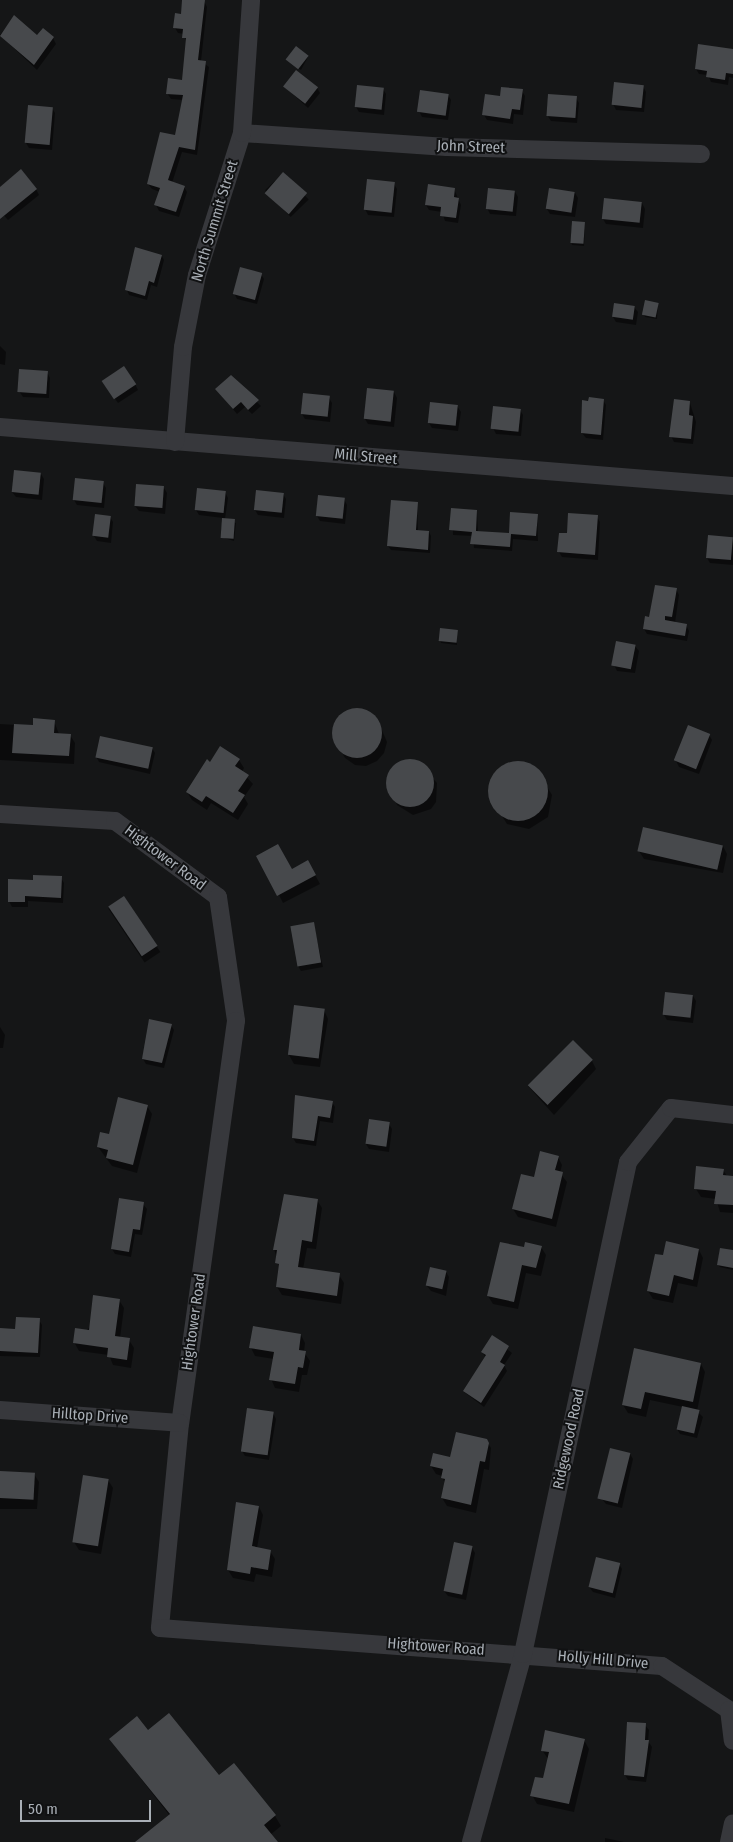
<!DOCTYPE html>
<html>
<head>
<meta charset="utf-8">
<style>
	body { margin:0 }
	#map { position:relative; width:733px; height:1842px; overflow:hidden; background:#151617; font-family:"Fira Sans Condensed",sans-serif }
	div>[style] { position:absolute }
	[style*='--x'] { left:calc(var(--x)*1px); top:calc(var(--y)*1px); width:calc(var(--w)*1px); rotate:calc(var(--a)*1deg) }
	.shadow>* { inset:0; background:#0007; transform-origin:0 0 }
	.building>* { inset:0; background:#47494c; transform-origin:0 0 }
	.round { border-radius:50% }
	.minor>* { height:18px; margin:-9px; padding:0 9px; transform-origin:9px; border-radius:9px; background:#37383c }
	span { translate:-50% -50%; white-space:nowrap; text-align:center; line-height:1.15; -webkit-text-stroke:4px #101112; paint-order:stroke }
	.street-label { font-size:15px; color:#a9afb6 }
	.scale { position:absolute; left:20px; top:1800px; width:131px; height:22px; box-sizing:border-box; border:2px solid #a9afb6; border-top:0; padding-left:6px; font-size:15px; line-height:18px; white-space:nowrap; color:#a9afb6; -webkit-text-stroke:4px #101112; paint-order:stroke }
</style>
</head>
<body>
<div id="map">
	<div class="shadow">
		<div style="clip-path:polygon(183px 0,204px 1px,207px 7px,201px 61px,209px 67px,197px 155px,182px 152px,172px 183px,184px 187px,187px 192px,179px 217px,159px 211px,156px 205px,160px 192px,152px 189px,148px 184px,176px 136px,183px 100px,171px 99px,167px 93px,183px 81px,187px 44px,184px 34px,178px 33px,175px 28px,182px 15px)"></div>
		<div style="clip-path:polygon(14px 17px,37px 37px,53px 38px,56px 44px,37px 70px,0 35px)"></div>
		<div style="clip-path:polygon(733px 50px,733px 78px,729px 77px,728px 85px,711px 82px,708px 75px,699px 74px,696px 69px)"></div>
		<div style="clip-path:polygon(308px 57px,301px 70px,288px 60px)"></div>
		<div style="clip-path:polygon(284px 86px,317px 88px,320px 93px,308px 108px)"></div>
		<div style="clip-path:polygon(643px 86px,646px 92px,644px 112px,616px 110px,613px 104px)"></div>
		<div style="clip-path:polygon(383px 89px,386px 94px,384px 115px,359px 112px,356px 107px)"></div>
		<div style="clip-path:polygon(522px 91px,525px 96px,523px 115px,514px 114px,513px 124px,487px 120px,484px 115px,501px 97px)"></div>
		<div style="clip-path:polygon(448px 95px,451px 100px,448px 120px,422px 117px,419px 111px)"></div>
		<div style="clip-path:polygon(576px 98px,579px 103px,577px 123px,551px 121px,547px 115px)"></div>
		<div style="clip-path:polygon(52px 108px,55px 113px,52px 150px,29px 148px,26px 143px)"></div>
		<div style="left:283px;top:173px;width:37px;height:25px;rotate:46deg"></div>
		<div style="clip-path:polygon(394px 184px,397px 189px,394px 217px,368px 215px,365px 209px)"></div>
		<div style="clip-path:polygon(0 188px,36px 189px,39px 195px,8px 220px,0 211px)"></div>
		<div style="clip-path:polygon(454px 189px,461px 205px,458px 223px,445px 221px,442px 212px,429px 210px,426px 205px)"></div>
		<div style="clip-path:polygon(515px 192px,518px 197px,516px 216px,490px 214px,487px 208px)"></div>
		<div style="clip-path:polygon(575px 193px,578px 198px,575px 217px,550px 214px,547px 209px)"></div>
		<div style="clip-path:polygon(642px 203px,645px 209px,643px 228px,606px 224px,603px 219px)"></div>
		<div style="clip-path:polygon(585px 224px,584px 246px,572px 245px,571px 242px)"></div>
		<div style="clip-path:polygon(162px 256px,164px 260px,157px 287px,151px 285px,147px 300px,129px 295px,127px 290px)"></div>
		<div style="clip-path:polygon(261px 274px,264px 279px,257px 304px,237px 299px,234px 293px)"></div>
		<div style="clip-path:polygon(658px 304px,657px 319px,645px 317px,644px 315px)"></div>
		<div style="clip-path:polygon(634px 307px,638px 312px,636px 325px,616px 322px,613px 317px)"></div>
		<div style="clip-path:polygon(0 346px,6px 352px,5px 365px,0 364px)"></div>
		<div style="clip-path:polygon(47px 372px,50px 378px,49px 398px,23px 397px,19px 391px)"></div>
		<div style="clip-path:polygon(231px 376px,261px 406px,252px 414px,245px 407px,237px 414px,216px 389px)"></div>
		<div style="clip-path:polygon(135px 384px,138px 390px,118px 403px,106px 386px)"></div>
		<div style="clip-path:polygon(394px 392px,397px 398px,394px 427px,368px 424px,365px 419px)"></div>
		<div style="clip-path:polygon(329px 398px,332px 403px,330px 422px,305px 419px,302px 414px)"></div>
		<div style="clip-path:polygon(603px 400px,606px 405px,603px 440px,586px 438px,582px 433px,583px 401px)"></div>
		<div style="clip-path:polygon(690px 403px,696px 422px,693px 444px,674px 442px,671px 436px)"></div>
		<div style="clip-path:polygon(457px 406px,461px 412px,458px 431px,432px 428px,429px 423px)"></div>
		<div style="clip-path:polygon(520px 410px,523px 415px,521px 436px,496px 434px,493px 428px)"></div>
		<div style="clip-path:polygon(41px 474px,44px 479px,42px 500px,16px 497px,12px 492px)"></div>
		<div style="clip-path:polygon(103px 483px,106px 488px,104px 508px,77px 505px,74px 500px)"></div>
		<div style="clip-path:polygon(164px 488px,167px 493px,165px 514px,139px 511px,135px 506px)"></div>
		<div style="clip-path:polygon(225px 492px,228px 498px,225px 519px,236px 523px,234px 541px,221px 537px,223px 518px,199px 515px,196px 510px)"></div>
		<div style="clip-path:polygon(283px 494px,286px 499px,284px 518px,258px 515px,255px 510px)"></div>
		<div style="clip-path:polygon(344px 499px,347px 505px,345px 524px,320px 521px,317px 516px)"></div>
		<div style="clip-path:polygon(417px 504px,418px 531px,429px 532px,431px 536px,430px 553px,391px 550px,388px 546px)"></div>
		<div style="clip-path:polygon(452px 510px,477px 512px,478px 532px,510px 535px,537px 515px,538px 541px,513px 539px,512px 551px,474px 548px,473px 536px,453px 535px)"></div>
		<div style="clip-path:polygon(110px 517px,113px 522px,111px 543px,97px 541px,94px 536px)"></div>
		<div style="clip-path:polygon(597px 517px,600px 522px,598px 560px,562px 557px,559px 552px,568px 535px)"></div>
		<div style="clip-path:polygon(733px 538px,733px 565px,710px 563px,707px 558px)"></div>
		<div style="clip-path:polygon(676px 589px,679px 595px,675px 623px,686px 625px,689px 631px,687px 641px,647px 634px,644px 629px,650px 618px)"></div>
		<div style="clip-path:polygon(457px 631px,457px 645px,441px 643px,440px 640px)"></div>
		<div style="clip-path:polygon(635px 646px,639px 651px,635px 673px,617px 671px,614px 665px)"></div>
		<div style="clip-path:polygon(360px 709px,371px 713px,378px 721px,387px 742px,384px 753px,377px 761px,366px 766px,355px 765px,345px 758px,334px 739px,334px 727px,339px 717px,349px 710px)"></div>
		<div style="clip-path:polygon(54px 721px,59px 734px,70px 735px,75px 743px,74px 764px,0 760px,0 724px,34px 726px)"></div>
		<div style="clip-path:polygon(709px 735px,712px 740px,699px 774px,679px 767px,676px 761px)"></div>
		<div style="clip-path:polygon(152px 748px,155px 753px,150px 774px,99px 762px,96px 756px)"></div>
		<div style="clip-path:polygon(239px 760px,244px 768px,242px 772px,253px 784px,244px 797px,248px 804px,238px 820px,211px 803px,207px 810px,192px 800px,187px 792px,211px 763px)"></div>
		<div style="clip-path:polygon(418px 762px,437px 783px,436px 802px,431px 809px,413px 815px,397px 805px,388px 778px,399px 763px)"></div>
		<div style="clip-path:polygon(513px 763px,535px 767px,552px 795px,548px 817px,529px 829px,507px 824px,490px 797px,494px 775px)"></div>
		<div style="clip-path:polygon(723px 846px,727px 854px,723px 873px,644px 859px,639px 851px)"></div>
		<div style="clip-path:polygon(308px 862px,320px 884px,283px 903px,279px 895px)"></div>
		<div style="clip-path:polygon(61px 878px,64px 883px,63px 903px,28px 901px,28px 907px,12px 907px,9px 901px,34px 881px)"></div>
		<div style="left:124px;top:898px;width:65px;height:19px;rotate:56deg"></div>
		<div style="clip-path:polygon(313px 924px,323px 967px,301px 971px,298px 966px)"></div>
		<div style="clip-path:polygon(693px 996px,696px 1001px,693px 1023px,667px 1020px,664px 1015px)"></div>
		<div style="clip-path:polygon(324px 1010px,328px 1019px,320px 1067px,294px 1064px,289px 1055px)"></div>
		<div style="clip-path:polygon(171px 1025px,174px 1030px,164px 1068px,146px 1064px,143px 1059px)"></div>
		<div style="clip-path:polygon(0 1027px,5px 1035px,3px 1048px,0 1048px)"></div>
		<div style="clip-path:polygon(592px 1061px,596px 1069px,554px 1115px,528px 1086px)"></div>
		<div style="clip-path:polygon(296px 1096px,332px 1102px,335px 1107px,333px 1123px,320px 1121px,316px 1146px,296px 1143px,293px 1138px)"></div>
		<div style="clip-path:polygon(147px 1106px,152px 1114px,137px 1173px,112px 1166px,98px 1147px)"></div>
		<div style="clip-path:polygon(389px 1124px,392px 1129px,389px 1152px,369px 1149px,366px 1144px)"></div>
		<div style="clip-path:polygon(558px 1157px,562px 1165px,560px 1173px,567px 1182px,556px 1227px,518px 1217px,513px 1209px,535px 1179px)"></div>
		<div style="clip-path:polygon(723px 1170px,727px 1176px,733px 1177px,733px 1213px,720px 1212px,716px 1199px,701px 1197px,696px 1189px)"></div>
		<div style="clip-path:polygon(317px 1200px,322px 1208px,316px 1249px,307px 1248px,303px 1269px,339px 1275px,344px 1283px,341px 1304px,282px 1295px,277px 1287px,280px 1269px,274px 1249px)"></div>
		<div style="clip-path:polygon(143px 1204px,147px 1209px,142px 1235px,135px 1234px,131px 1257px,115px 1254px,112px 1249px)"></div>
		<div style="clip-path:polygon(541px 1247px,546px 1255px,541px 1276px,526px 1273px,518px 1309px,493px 1304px,488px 1296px,525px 1249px)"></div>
		<div style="clip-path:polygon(699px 1250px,703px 1258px,697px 1287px,678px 1283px,673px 1303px,653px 1299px,648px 1291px,664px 1257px)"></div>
		<div style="clip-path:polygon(733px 1251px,733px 1270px,720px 1267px,718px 1265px)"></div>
		<div style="clip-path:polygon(446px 1272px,449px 1277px,446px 1296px,431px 1291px,427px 1286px)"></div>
		<div style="clip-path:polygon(119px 1300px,124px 1308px,120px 1338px,129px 1340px,134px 1348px,131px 1368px,113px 1365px,109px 1355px,79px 1351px,74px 1342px)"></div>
		<div style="clip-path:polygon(39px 1320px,42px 1325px,40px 1357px,0 1356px,0 1329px,16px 1330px)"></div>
		<div style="clip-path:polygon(301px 1335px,305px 1343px,304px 1352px,310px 1361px,307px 1375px,302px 1375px,299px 1392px,275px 1388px,271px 1379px,274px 1359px,255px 1356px,251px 1348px)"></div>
		<div style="clip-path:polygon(492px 1337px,512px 1353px,504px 1365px,507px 1371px,484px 1407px,464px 1392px,486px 1358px,482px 1352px)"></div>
		<div style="clip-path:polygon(635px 1350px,701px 1364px,705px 1372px,697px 1411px,703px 1417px,697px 1438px,680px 1434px,677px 1429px,683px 1407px,650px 1400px,646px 1417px,628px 1413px,623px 1405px)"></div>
		<div style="clip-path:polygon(273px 1413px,276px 1419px,269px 1460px,245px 1456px,242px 1451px)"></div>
		<div style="clip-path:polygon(486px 1440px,491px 1448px,489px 1470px,484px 1469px,476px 1513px,447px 1506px,442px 1498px,445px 1484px,442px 1476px,436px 1474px,431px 1466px)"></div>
		<div style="clip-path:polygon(630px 1454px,633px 1459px,622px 1508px,606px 1504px,602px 1499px)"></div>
		<div style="clip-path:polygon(0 1472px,34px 1474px,39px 1482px,37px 1509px,0 1509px)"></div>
		<div style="clip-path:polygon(108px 1480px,113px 1488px,101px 1554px,79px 1550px,74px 1542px)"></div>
		<div style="clip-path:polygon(259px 1507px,263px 1515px,257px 1548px,270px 1551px,275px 1559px,272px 1577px,256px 1574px,254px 1582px,233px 1578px,228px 1570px)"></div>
		<div style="clip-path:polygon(472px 1548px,475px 1553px,466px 1600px,448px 1596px,444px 1591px)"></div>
		<div style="clip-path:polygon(619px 1564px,622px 1569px,615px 1598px,593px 1592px,589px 1587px)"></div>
		<div style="clip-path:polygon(628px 1723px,645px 1725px,649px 1730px,648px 1741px,652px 1747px,646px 1782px,628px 1780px,625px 1775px)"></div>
		<div style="clip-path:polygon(148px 1731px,275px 1816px,281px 1826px,270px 1835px,276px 1842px,137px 1842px,170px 1816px,110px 1739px)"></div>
		<div style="clip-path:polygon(584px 1740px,589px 1749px,574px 1812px,537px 1804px,532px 1795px,544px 1780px,548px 1759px,542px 1750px)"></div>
		<div style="clip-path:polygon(605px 1838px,624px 1842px,605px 1842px)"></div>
	</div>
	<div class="building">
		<div style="clip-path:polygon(182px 0,205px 0,198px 60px,206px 61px,195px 150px,179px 147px,168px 180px,185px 186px,176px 212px,154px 205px,160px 188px,147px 184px,160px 132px,175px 135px,183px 95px,166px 94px,168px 78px,182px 80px,186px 38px,182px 38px,183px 29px,173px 28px,175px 13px,181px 14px)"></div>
		<div style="clip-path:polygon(14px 15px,37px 35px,43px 28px,54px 37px,34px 65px,0 36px)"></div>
		<div style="clip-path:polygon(698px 44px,733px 49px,733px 74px,726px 73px,725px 80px,706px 77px,707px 71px,695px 69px)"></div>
		<div style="left:296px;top:46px;width:16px;height:17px;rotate:38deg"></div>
		<div style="left:296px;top:70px;width:28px;height:21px;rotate:38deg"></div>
		<div style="left:614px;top:82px;width:30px;height:23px;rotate:6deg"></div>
		<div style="left:357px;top:85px;width:27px;height:22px;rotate:6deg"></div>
		<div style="clip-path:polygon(501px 87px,523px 89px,520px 110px,512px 109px,510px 119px,482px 115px,485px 94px,500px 96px)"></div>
		<div style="left:420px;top:90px;width:29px;height:22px;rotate:8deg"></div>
		<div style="left:548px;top:94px;width:29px;height:22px;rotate:4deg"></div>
		<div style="left:28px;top:105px;width:25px;height:38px;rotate:5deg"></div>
		<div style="clip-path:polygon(21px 169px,37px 189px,0 219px,0 187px)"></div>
		<div style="left:283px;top:172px;width:32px;height:28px;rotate:41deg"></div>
		<div style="left:367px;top:179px;width:28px;height:31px;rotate:6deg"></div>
		<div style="clip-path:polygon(428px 184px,455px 188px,454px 197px,459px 198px,456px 218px,440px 216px,441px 207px,425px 205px)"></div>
		<div style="left:488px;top:188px;width:27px;height:21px;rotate:6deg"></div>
		<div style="left:549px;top:188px;width:26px;height:21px;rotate:9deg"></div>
		<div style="left:604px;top:198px;width:38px;height:21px;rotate:6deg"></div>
		<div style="left:572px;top:221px;width:13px;height:22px;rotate:4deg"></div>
		<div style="clip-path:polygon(135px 247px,162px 255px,154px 283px,149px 281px,145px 296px,125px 290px)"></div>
		<div style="left:240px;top:267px;width:23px;height:28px;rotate:15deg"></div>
		<div style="left:645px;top:300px;width:14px;height:15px;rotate:12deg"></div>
		<div style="left:614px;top:303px;width:21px;height:14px;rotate:8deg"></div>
		<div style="left:124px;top:366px;width:22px;height:27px;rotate:56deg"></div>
		<div style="left:19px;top:369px;width:29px;height:23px;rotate:4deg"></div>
		<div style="clip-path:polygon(231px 375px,259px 400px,248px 410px,241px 402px,233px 409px,215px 389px)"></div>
		<div style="left:367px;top:388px;width:27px;height:31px;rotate:6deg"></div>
		<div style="left:303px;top:393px;width:27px;height:21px;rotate:6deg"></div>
		<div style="clip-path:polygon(589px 397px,604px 399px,601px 435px,581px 433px,582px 400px,588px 401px)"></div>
		<div style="clip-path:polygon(674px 399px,690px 401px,689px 415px,693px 416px,691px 439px,669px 437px)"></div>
		<div style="left:430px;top:402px;width:28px;height:21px;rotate:6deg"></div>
		<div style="left:493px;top:406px;width:28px;height:23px;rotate:6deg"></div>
		<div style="left:14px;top:470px;width:27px;height:22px;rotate:6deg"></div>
		<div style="left:75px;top:478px;width:29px;height:22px;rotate:6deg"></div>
		<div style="left:136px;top:484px;width:28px;height:22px;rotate:4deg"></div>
		<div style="left:197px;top:488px;width:29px;height:22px;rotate:6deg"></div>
		<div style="left:256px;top:490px;width:28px;height:20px;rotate:6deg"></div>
		<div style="left:318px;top:495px;width:27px;height:21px;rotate:6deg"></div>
		<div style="clip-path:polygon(391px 500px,418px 502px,416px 530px,429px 531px,428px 550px,387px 546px)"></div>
		<div style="clip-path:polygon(451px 508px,477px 510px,476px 531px,509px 533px,510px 512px,538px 514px,536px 536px,511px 534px,510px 547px,470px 544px,472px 532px,449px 530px)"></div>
		<div style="clip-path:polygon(568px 513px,598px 515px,595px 555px,557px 552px,559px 533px,567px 533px)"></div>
		<div style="left:95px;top:514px;width:16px;height:22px;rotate:7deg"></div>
		<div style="left:222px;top:518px;width:13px;height:20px;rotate:4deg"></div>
		<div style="left:708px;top:535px;width:25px;height:23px;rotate:5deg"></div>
		<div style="clip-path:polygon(655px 585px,677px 588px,672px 617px,665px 616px,665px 620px,687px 624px,685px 636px,643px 629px,645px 616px,649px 617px)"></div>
		<div style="left:440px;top:628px;width:18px;height:13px;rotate:6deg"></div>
		<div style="left:616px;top:641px;width:20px;height:25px;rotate:11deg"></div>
		<div class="round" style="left:332px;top:708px;width:50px;height:50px"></div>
		<div style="clip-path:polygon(33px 718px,55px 720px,54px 733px,71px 734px,69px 756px,12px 753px,14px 724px,33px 725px)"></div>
		<div style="left:688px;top:725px;width:24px;height:38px;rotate:22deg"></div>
		<div style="left:100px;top:736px;width:54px;height:22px;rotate:12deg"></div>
		<div style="clip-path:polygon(220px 746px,240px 759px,235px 766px,249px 775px,238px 791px,245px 795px,233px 813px,206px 796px,202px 802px,186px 792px,207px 759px,210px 762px)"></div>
		<div class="round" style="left:386px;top:759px;width:48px;height:48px"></div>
		<div class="round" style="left:488px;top:761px;width:60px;height:60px"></div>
		<div style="left:643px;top:827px;width:82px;height:25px;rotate:13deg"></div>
		<div style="clip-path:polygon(278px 844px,292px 869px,308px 860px,316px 875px,277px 896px,256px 856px)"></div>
		<div style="clip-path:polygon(33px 875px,62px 876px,61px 898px,25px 896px,25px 902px,8px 902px,8px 879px,33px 880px)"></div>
		<div style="left:124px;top:896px;width:60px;height:19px;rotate:56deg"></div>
		<div style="left:314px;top:922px;width:41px;height:24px;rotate:80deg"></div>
		<div style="left:665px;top:992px;width:28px;height:23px;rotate:6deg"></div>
		<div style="left:294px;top:1005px;width:31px;height:50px;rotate:7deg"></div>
		<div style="clip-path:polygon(149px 1019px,172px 1024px,162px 1063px,142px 1059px)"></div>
		<div style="left:573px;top:1040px;width:28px;height:64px;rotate:45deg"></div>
		<div style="clip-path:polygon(295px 1095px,333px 1101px,330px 1118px,318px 1116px,314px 1141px,292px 1138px)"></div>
		<div style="clip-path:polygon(118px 1097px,148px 1105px,133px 1165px,106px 1158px,108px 1150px,97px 1147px,100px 1132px,109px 1134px)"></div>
		<div style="left:369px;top:1119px;width:21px;height:25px;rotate:8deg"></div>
		<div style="clip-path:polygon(540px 1151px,559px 1156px,555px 1170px,563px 1172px,552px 1219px,512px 1209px,521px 1174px,534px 1177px)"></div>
		<div style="clip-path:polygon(696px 1166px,724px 1169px,723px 1175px,733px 1176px,733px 1205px,714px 1204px,716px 1191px,694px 1189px)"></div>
		<div style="clip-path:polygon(284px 1194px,318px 1199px,312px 1242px,302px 1240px,298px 1267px,340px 1273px,337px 1296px,276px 1287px,279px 1264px,275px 1263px,277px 1250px,273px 1250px)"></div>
		<div style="clip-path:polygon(119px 1198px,144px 1202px,140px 1230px,133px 1229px,129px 1252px,111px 1249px)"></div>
		<div style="clip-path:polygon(666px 1241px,699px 1249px,693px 1280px,674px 1275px,669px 1296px,647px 1291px,655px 1254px,663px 1255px)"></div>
		<div style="clip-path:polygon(500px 1242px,524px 1247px,525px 1242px,542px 1246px,536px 1268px,522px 1265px,514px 1302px,487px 1296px)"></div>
		<div style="clip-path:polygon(720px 1248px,733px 1250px,733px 1268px,717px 1265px)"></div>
		<div style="left:430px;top:1267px;width:17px;height:19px;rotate:13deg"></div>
		<div style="clip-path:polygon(93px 1295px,120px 1299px,115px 1336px,130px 1338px,127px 1360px,107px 1357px,108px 1348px,73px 1343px,75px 1328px,89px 1330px)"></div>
		<div style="clip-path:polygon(16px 1317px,40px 1318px,38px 1353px,0 1351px,0 1328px,15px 1329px)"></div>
		<div style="clip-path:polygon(253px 1326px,301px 1334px,299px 1350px,306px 1351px,303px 1368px,298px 1367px,295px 1384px,269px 1380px,274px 1352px,249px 1348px)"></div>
		<div style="clip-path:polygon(492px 1335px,509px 1346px,500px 1362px,505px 1365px,481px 1403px,463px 1391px,486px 1355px,481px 1352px)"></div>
		<div style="clip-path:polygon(634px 1348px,701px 1363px,693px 1402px,645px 1392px,641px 1409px,622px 1405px)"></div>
		<div style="left:682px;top:1406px;width:18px;height:24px;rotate:13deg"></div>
		<div style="left:247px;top:1408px;width:27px;height:44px;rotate:8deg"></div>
		<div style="clip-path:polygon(456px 1432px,487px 1439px,489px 1443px,485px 1462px,480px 1461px,471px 1505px,441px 1498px,445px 1479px,441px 1478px,443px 1469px,430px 1466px,433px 1453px,450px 1457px)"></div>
		<div style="left:610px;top:1448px;width:21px;height:52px;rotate:14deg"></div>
		<div style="left:0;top:1471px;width:35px;height:27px;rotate:3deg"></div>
		<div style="left:83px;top:1475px;width:26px;height:68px;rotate:9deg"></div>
		<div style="clip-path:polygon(236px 1502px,259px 1506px,252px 1546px,271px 1550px,268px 1570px,251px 1567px,250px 1574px,227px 1570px)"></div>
		<div style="left:454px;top:1542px;width:19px;height:50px;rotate:12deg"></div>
		<div style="left:596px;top:1557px;width:25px;height:31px;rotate:14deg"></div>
		<div style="clip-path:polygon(169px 1713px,219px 1775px,234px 1763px,276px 1815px,264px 1825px,278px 1842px,135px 1842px,170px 1814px,109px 1739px,137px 1716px,148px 1730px)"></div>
		<div style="clip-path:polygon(627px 1722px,646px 1723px,645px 1740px,649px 1740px,644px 1777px,624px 1775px)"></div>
		<div style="clip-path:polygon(545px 1730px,585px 1739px,569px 1804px,530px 1796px,535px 1777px,543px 1778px,549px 1752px,541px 1751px)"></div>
	</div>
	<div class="minor">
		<div style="--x:242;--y:133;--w:205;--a:3.9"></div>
		<div style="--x:447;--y:147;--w:254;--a:1.6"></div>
		<div style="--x:0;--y:427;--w:735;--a:4.6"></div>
		<div style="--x:175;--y:442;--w:95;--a:-85.2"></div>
		<div style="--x:183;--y:347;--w:73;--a:-79"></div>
		<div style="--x:197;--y:275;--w:149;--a:-72.4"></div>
		<div style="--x:242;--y:133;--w:133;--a:-86.1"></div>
		<div style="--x:0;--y:814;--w:115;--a:3.5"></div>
		<div style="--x:115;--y:821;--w:128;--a:36.4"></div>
		<div style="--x:218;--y:897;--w:125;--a:81.7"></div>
		<div style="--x:236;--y:1021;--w:406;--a:97.9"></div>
		<div style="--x:180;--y:1423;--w:206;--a:95.6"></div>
		<div style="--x:160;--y:1628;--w:503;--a:4.33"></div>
		<div style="--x:662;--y:1666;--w:80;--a:33.3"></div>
		<div style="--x:729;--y:1710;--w:31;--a:83"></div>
		<div style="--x:0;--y:1410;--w:180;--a:4.1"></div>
		<div style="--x:471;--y:1842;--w:195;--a:-74.5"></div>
		<div style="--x:523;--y:1654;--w:503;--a:-77.95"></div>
		<div style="--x:628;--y:1162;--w:69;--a:-51.5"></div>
		<div style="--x:671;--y:1108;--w:62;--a:6.4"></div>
		<div style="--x:729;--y:1842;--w:19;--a:-78"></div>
	</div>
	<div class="street-label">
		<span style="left:471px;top:147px;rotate:2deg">John Street</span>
		<span style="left:215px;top:221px;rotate:-73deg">North Summit Street</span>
		<span style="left:366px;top:457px;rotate:5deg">Mill Street</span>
		<span style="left:165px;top:858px;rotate:37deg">Hightower Road</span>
		<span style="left:194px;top:1322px;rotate:-82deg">Hightower Road</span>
		<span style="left:90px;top:1416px;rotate:4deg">Hilltop Drive</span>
		<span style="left:569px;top:1439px;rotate:-78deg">Ridgewood Road</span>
		<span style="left:436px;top:1647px;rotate:4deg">Hightower Road</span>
		<span style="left:603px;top:1660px;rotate:5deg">Holly Hill Drive</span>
	</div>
	<div class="scale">50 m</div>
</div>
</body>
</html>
